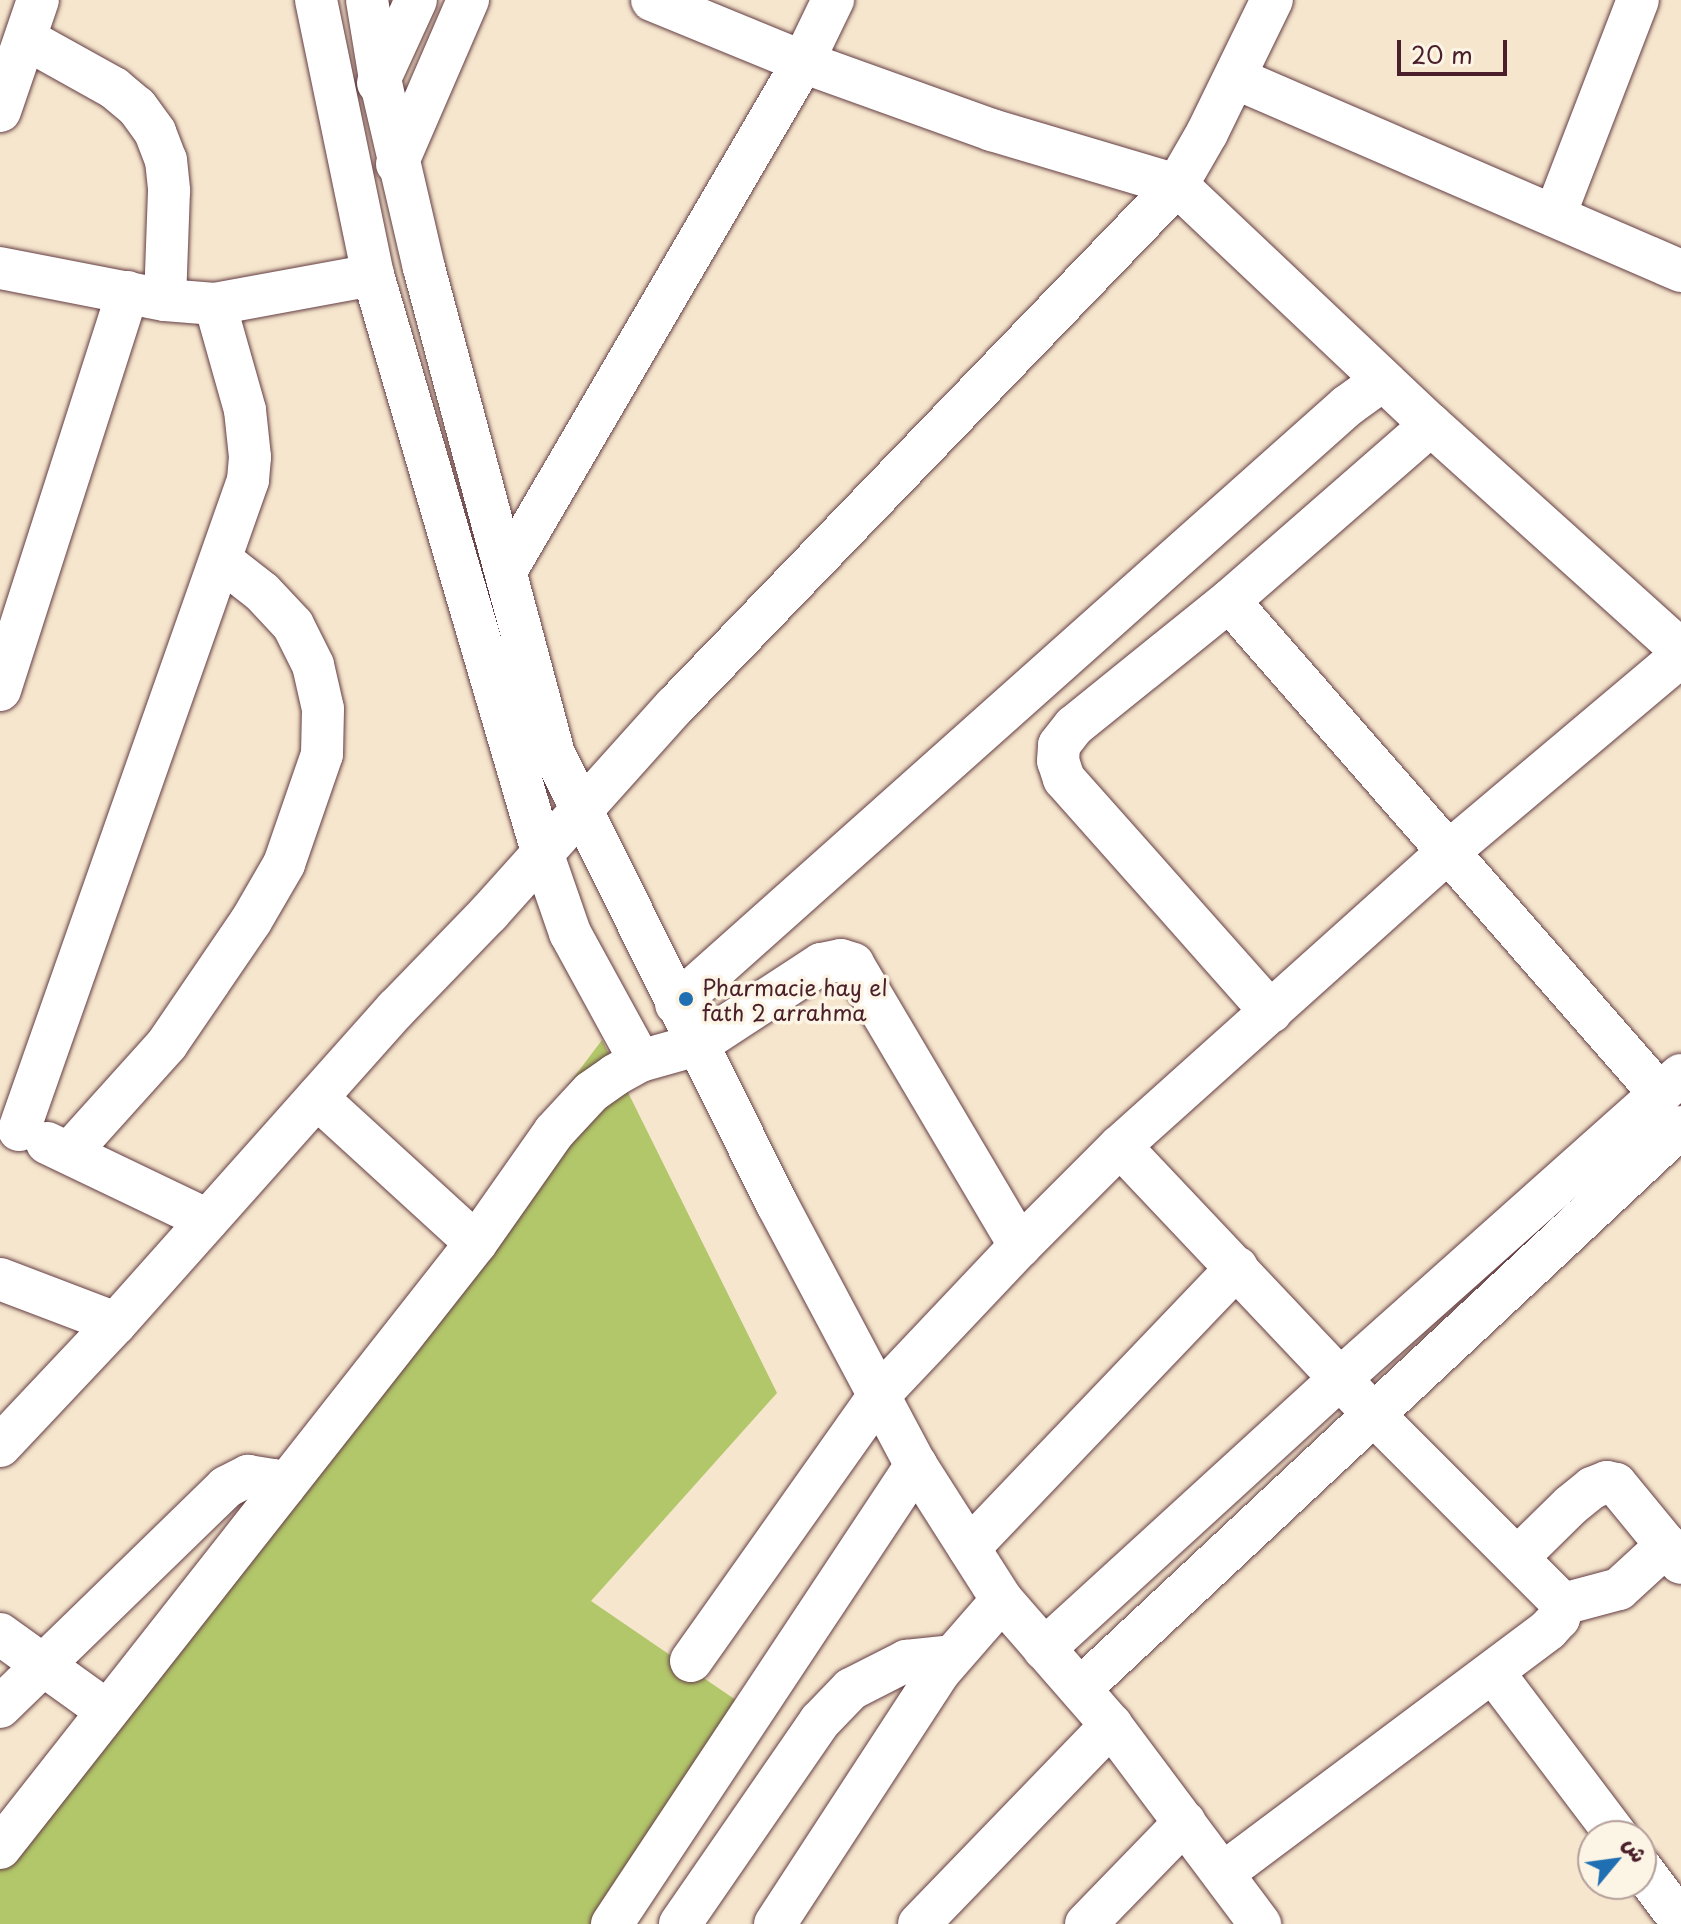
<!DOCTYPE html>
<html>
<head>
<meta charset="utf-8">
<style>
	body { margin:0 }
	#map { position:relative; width:1681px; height:1924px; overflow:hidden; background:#f6e6cd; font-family:"Playpen Sans","Playpen Sans Arabic",sans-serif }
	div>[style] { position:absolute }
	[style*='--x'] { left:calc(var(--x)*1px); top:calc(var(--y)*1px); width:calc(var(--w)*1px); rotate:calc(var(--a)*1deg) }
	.green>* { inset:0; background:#b2c66a }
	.roads { filter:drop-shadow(0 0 2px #643d43) drop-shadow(0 0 2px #643d43) }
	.minor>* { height:42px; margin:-21px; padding:0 21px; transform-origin:21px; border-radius:21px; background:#fff }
	.dots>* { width:22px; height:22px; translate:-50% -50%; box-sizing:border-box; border:4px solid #fcf5e5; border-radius:50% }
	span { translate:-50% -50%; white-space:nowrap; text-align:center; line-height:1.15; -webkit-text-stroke:7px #fcf5e5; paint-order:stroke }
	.poi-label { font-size:22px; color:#4a1f2b }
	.left { translate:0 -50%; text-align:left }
	.north { position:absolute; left:1577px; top:1820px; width:80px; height:80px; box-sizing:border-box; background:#fcf5e5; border:2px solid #b59f9b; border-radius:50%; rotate:61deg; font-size:22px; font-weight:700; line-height:32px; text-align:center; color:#4a1f2b }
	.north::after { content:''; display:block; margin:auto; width:28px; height:36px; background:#1f6fb2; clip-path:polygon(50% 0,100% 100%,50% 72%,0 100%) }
	.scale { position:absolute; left:1397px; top:40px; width:110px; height:36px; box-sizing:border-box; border:4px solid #4a1f2b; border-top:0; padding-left:10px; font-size:24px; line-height:28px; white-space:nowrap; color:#4a1f2b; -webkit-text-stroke:6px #fcf5e5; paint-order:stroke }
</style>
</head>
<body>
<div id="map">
	<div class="green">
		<div style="clip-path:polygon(602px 1040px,777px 1393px,591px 1601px,765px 1720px,627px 1924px,0 1924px,0 1839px)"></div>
	</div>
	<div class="roads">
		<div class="minor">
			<div style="--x:316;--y:0;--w:281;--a:78.3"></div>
			<div style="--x:373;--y:275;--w:601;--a:73.67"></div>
			<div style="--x:542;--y:852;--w:86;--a:70.9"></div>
			<div style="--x:570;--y:933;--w:146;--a:61.3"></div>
			<div style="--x:367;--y:0;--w:80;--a:80.7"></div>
			<div style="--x:380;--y:79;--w:194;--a:76.9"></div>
			<div style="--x:424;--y:268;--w:503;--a:75.02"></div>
			<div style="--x:554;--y:754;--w:502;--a:63.64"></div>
			<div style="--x:777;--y:1204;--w:296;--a:62"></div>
			<div style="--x:916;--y:1465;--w:160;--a:57.5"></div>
			<div style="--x:1002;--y:1600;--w:166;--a:48.9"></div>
			<div style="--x:1111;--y:1725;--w:249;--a:53.2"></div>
			<div style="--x:652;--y:0;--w:163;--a:22.3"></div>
			<div style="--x:803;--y:62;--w:201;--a:19.8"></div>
			<div style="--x:992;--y:130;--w:193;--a:16.6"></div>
			<div style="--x:1177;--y:185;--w:349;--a:43.4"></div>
			<div style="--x:1431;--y:425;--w:336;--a:42"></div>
			<div style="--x:26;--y:39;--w:101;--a:29.1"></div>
			<div style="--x:114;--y:88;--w:30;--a:40"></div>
			<div style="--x:137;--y:107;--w:31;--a:54"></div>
			<div style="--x:155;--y:132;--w:30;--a:69"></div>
			<div style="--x:166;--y:160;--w:31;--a:84"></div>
			<div style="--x:169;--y:191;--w:109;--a:92.1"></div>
			<div style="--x:1235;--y:78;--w:486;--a:23.4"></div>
			<div style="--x:378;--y:83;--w:91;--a:-65.4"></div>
			<div style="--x:0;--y:111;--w:117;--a:-71.1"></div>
			<div style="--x:397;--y:164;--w:179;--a:-66.6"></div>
			<div style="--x:1555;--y:215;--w:230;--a:-68.9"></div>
			<div style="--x:0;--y:268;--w:168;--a:11"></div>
			<div style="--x:165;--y:300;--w:50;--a:4.6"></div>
			<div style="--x:215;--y:304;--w:161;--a:-10.4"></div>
			<div style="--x:507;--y:569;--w:587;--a:-59.72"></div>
			<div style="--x:803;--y:62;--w:69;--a:-64.2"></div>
			<div style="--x:1229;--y:601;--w:655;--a:48.84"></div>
			<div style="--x:0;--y:690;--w:418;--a:-72.2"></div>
			<div style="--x:676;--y:1004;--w:899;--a:-41.71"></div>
			<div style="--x:1347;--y:406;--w:44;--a:-35.8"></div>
			<div style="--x:1271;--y:1012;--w:312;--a:-131.6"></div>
			<div style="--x:1064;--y:779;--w:19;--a:-108"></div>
			<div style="--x:1058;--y:761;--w:16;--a:-86"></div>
			<div style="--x:1059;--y:745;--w:24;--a:-52"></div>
			<div style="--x:1074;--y:726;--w:199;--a:-38.9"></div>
			<div style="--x:1229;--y:601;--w:268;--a:-41.1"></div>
			<div style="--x:317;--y:1098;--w:215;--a:42.4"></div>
			<div style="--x:19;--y:1130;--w:689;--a:-70.59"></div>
			<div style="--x:248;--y:480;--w:23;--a:-85"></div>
			<div style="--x:250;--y:457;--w:47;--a:-96.1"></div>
			<div style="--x:245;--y:410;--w:110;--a:-105.8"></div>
			<div style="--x:47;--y:1143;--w:178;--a:25.6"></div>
			<div style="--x:1120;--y:1146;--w:370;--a:46.6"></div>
			<div style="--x:1374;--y:1415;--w:267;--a:45"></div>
			<div style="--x:1563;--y:1604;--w:15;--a:106"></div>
			<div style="--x:1559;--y:1618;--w:16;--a:133"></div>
			<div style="--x:1548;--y:1630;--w:406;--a:143.2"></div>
			<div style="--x:69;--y:1153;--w:147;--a:-48"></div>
			<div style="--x:167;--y:1044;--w:149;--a:-55.7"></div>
			<div style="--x:251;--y:921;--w:66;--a:-59.9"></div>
			<div style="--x:284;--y:864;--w:116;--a:-70.9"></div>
			<div style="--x:322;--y:754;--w:45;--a:-88.7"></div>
			<div style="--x:323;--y:709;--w:45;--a:-102.8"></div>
			<div style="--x:313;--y:665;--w:45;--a:-116.6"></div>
			<div style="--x:293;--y:625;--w:45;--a:-133.2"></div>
			<div style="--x:262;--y:592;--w:52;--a:-142"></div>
			<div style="--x:0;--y:1279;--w:124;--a:20.8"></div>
			<div style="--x:0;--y:1446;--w:169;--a:-46.7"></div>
			<div style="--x:116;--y:1323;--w:421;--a:-48.3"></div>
			<div style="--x:396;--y:1009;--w:134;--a:-45.9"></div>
			<div style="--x:489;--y:913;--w:278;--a:-48.1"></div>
			<div style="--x:675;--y:706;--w:723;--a:-46.06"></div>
			<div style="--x:1177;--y:185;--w:60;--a:-60"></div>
			<div style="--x:1207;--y:133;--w:148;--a:-64"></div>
			<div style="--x:969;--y:1548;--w:388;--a:-46.3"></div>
			<div style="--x:1518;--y:1557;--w:74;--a:-44.5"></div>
			<div style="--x:1571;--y:1505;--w:27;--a:-39"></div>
			<div style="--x:1592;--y:1488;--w:16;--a:-22"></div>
			<div style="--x:1607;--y:1482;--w:9;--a:13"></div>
			<div style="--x:1616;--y:1484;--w:102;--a:50.6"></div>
			<div style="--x:1563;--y:1604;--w:58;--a:-15"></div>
			<div style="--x:1619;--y:1589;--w:65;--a:-42.5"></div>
			<div style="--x:0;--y:1634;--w:132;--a:35.7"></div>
			<div style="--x:1044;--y:1649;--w:403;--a:-42.4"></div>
			<div style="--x:1342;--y:1377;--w:454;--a:-41.7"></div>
			<div style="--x:691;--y:1661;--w:326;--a:-54.7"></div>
			<div style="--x:879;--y:1395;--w:205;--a:-46.6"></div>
			<div style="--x:1020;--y:1246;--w:141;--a:-45"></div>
			<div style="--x:1120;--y:1146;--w:439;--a:-41.9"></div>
			<div style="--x:1447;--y:853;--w:306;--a:-40.1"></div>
			<div style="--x:1493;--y:1672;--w:206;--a:52.9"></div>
			<div style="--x:1080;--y:1689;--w:823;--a:-43.08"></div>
			<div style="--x:0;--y:1707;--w:315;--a:-44.2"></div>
			<div style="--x:226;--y:1487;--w:25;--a:-27"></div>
			<div style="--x:248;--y:1476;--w:25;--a:9"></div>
			<div style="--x:273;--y:1480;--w:13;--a:32"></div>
			<div style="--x:0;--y:1848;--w:770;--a:-51.81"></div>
			<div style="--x:476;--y:1243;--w:136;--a:-54.9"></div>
			<div style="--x:554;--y:1132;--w:54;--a:-47.2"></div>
			<div style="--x:591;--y:1092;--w:29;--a:-35"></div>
			<div style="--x:615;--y:1075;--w:29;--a:-29"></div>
			<div style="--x:640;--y:1061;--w:59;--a:-15.7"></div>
			<div style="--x:697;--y:1045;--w:148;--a:-33.2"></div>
			<div style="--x:821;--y:964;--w:20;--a:-11"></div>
			<div style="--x:841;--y:960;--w:13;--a:18"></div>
			<div style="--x:853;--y:964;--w:328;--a:59.4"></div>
			<div style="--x:1641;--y:1868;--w:66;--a:53"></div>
			<div style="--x:612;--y:1924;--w:551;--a:-56.48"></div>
			<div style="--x:680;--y:1924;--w:247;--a:-55.4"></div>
			<div style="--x:820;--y:1721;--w:45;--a:-45.9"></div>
			<div style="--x:851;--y:1689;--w:62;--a:-27"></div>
			<div style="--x:906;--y:1661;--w:46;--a:-6.2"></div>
			<div style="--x:775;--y:1924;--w:302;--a:-56.9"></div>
			<div style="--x:940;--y:1671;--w:94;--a:-48.9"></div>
			<div style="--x:919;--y:1924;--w:277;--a:-46"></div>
			<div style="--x:1086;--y:1924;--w:142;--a:-45.9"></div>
		</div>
	</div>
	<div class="dots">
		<div style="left:686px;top:999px;background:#1f6fb2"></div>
	</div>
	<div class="poi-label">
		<span class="left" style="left:702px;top:999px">Pharmacie hay el<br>fath 2 arrahma</span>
	</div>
	<div class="north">ش</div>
	<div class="scale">20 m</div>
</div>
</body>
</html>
